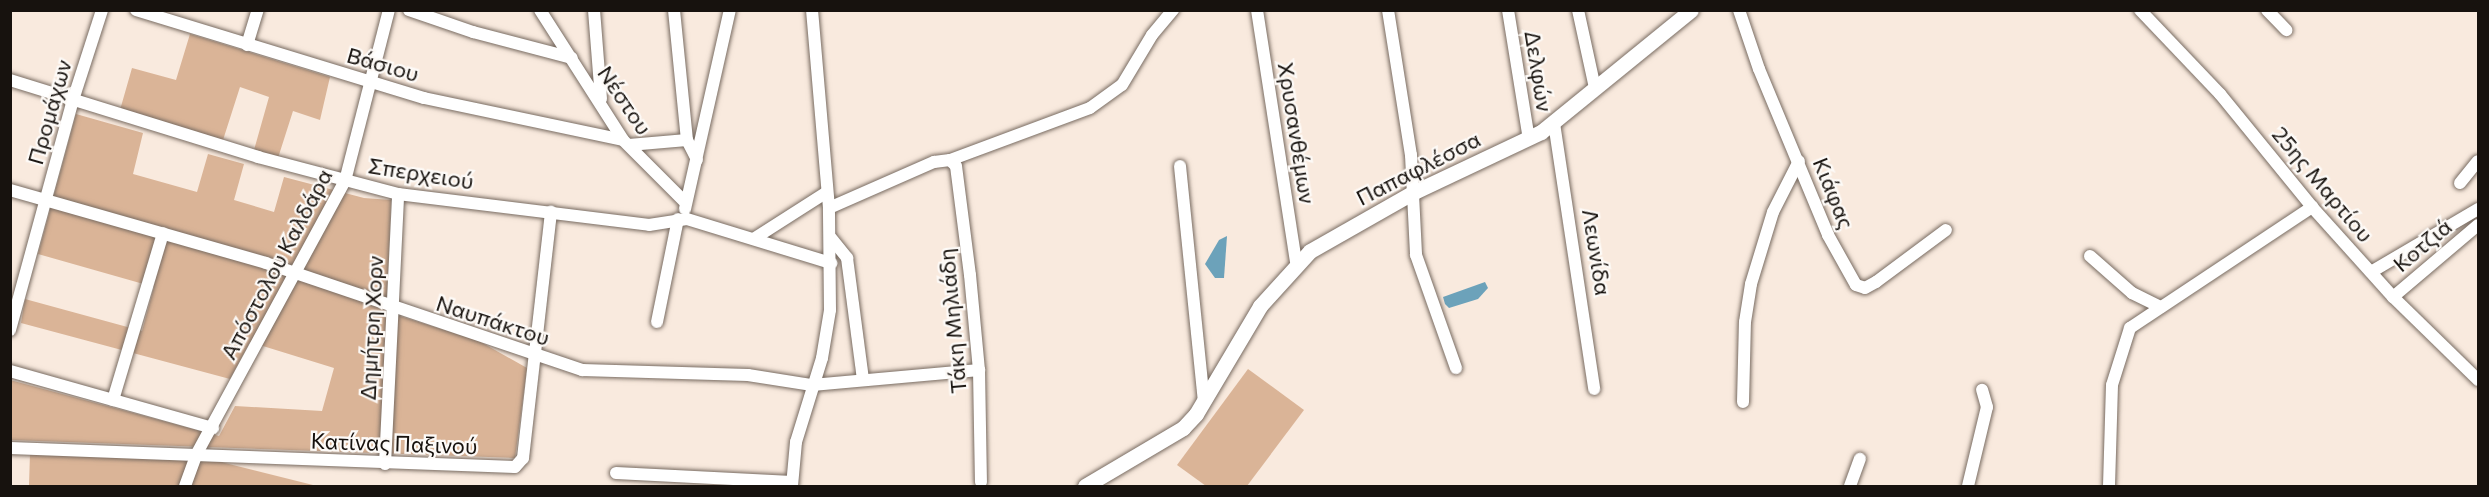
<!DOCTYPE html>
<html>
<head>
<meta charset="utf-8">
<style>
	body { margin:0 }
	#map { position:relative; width:2489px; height:497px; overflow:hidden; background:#f9eade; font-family:Commissioner,sans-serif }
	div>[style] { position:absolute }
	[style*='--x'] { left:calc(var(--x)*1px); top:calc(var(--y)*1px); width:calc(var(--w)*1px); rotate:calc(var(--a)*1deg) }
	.green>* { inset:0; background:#dab497 }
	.water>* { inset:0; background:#6ca2ba }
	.roads { filter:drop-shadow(0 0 2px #786b61) drop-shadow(0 0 2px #786b61) }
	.minor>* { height:12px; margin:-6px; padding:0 6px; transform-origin:6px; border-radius:6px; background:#fff }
	.tertiary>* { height:15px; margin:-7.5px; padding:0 7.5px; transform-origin:7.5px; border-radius:7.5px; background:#fff }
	span { translate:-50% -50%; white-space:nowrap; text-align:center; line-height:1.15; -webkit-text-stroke:4.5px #fdfaf7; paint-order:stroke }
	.street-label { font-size:22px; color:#17120e }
	.frame { position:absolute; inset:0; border:12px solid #17120e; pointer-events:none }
</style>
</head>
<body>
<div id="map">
	<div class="green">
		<div style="clip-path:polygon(190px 34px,330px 77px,320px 120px,293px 111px,278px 158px,254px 150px,269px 97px,240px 87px,223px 140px,120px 110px,132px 68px,176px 80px)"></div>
		<div style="clip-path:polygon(76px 114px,143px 133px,133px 174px,197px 192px,208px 154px,244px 164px,234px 200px,274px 212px,284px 177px,364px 198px,391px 200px,387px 312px,479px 341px,527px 368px,515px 458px,11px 440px,10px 380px,219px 436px,235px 406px,322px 411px,334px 368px,250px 342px,230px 379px,21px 323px,25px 299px,142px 331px,154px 287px,38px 254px)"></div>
		<div style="clip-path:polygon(1248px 369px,1304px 410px,1247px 486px,1206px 486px,1177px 465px)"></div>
		<div style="clip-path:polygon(30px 453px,221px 462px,317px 486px,29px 486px)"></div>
	</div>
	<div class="water">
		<div style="clip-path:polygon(1227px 236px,1224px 278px,1215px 278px,1205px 264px,1219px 240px)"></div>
		<div style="clip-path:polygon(1485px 282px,1488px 288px,1478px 299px,1449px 308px,1445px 304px,1443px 297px)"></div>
	</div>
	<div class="roads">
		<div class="minor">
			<div style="--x:136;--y:10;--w:301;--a:17"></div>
			<div style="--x:424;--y:98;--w:203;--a:11.9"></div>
			<div style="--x:409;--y:10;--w:68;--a:19"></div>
			<div style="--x:473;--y:32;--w:102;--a:14.7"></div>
			<div style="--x:540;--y:10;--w:154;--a:57.4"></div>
			<div style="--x:623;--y:140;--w:89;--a:45"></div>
			<div style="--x:594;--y:10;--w:89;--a:85.5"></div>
			<div style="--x:674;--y:10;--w:131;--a:84.3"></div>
			<div style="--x:687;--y:140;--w:22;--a:63"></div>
			<div style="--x:1257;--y:10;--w:255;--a:81.2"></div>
			<div style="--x:1388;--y:10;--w:147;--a:81"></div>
			<div style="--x:1411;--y:155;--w:100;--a:87.1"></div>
			<div style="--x:1416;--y:255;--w:120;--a:70.5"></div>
			<div style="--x:1508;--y:10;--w:131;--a:80.8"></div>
			<div style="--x:1578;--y:10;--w:80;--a:77.7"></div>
			<div style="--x:1739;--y:10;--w:62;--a:71.3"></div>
			<div style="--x:1759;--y:69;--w:180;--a:67.4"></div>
			<div style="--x:1828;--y:235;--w:57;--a:60.8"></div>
			<div style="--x:1856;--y:285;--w:9;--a:18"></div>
			<div style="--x:1865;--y:288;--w:13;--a:-29"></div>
			<div style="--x:1876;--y:282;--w:87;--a:-36.6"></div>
			<div style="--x:2140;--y:10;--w:116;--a:46.4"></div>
			<div style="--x:2220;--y:94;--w:146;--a:50.8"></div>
			<div style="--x:2312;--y:207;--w:121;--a:48"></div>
			<div style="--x:2393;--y:297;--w:119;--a:44.3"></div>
			<div style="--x:2267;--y:10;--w:28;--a:46"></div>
			<div style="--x:247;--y:45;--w:37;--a:-73"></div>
			<div style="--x:10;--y:80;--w:260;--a:17.2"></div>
			<div style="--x:258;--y:157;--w:145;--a:14.8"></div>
			<div style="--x:398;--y:194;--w:253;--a:7"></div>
			<div style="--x:649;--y:225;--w:38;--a:-9"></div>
			<div style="--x:687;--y:219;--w:151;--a:17"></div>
			<div style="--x:1554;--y:123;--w:269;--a:81.4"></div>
			<div style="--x:629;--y:145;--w:58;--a:-4.9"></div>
			<div style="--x:950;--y:160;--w:8;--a:45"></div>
			<div style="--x:956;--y:166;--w:110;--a:82.7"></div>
			<div style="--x:970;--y:275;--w:95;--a:84.6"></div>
			<div style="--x:979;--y:370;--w:112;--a:89"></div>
			<div style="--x:1180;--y:166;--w:237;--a:84.2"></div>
			<div style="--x:2460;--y:183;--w:28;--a:-51"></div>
			<div style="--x:10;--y:190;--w:266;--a:15.9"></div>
			<div style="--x:266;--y:263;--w:334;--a:18.7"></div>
			<div style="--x:582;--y:370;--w:166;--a:1.7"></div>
			<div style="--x:748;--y:375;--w:65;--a:8.9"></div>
			<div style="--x:812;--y:385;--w:168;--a:-5.1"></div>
			<div style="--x:829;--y:208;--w:115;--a:-23.7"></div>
			<div style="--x:934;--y:162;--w:16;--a:-7"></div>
			<div style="--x:950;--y:160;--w:149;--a:-20.4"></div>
			<div style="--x:1090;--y:108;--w:39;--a:-36"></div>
			<div style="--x:1122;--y:85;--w:58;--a:-59"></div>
			<div style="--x:1152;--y:35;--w:33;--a:-50"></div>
			<div style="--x:685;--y:209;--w:204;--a:-77.3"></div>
			<div style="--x:755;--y:238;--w:85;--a:-32.6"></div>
			<div style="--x:831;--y:238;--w:26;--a:51"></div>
			<div style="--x:847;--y:258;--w:122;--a:82.5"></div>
			<div style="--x:2090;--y:256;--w:56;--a:41.4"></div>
			<div style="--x:2132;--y:293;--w:32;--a:26"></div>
			<div style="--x:2371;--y:272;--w:124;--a:-30.5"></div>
			<div style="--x:2393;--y:297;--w:111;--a:-40.3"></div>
			<div style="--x:657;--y:322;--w:105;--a:-78.5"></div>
			<div style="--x:10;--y:330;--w:238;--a:-74.7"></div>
			<div style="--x:73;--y:100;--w:95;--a:-72.1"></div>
			<div style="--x:10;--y:371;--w:211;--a:15.7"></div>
			<div style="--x:113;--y:400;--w:174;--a:-73.3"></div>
			<div style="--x:1743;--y:402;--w:80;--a:-88.6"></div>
			<div style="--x:1745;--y:322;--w:38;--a:-81"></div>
			<div style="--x:1751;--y:284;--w:75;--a:-73"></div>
			<div style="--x:1773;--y:212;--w:57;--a:-63"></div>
			<div style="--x:10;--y:448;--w:505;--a:2.15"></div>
			<div style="--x:515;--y:467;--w:12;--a:-48"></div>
			<div style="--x:523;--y:458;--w:248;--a:-83.5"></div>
			<div style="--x:385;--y:464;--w:270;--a:-87.2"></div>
			<div style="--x:616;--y:473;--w:176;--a:2.9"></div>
			<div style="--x:185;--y:486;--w:33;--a:-70"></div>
			<div style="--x:196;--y:455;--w:312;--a:-61.5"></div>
			<div style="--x:345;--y:181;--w:177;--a:-75.6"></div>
			<div style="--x:792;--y:486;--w:44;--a:-84.8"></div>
			<div style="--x:796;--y:442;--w:88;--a:-72.8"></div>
			<div style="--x:822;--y:358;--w:49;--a:-80.5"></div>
			<div style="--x:830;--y:310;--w:102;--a:-90.6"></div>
			<div style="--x:829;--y:208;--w:199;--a:-94.9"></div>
			<div style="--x:1850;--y:486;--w:29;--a:-70"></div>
			<div style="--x:1968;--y:486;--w:81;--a:-76.5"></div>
			<div style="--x:1987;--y:407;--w:18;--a:-106"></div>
			<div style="--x:2109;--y:486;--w:101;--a:-88.3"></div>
			<div style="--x:2112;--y:385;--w:60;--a:-72.5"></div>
			<div style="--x:2130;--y:328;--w:219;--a:-33.6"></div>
		</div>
		<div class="tertiary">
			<div style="--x:1085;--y:486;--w:114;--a:-30.6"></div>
			<div style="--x:1183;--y:428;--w:19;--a:-47"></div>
			<div style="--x:1196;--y:414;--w:126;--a:-59.3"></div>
			<div style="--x:1260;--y:306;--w:74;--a:-47.7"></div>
			<div style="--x:1310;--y:251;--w:120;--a:-29.6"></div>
			<div style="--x:1414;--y:192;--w:140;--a:-25.3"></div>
			<div style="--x:1541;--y:132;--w:193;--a:-39.1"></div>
		</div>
	</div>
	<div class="street-label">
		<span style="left:383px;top:64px;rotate:16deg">Βάσιου</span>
		<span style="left:1539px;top:71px;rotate:81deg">Δελφών</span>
		<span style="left:625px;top:100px;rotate:56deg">Νέστου</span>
		<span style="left:49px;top:112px;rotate:-74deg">Προμάχων</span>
		<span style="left:1297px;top:133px;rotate:81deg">Χρυσανθέμων</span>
		<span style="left:1418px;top:168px;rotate:-27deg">Παπαφλέσσα</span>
		<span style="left:421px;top:173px;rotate:9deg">Σπερχειού</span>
		<span style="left:2323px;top:184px;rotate:50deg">25ης Μαρτίου</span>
		<span style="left:1834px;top:193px;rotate:68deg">Κιάφας</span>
		<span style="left:2422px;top:245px;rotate:-40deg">Κοτζιά</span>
		<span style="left:1597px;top:252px;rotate:81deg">Λεωνίδα</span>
		<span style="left:276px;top:264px;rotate:-62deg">Απόστολου Καλδάρα</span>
		<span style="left:493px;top:320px;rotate:18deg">Ναυπάκτου</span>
		<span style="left:952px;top:321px;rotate:-95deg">Τάκη Μηλιάδη</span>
		<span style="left:371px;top:328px;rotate:-87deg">Δημήτρη Χορν</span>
		<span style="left:394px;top:443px;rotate:2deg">Κατίνας Παξινού</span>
	</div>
	<div class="frame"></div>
</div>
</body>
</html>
